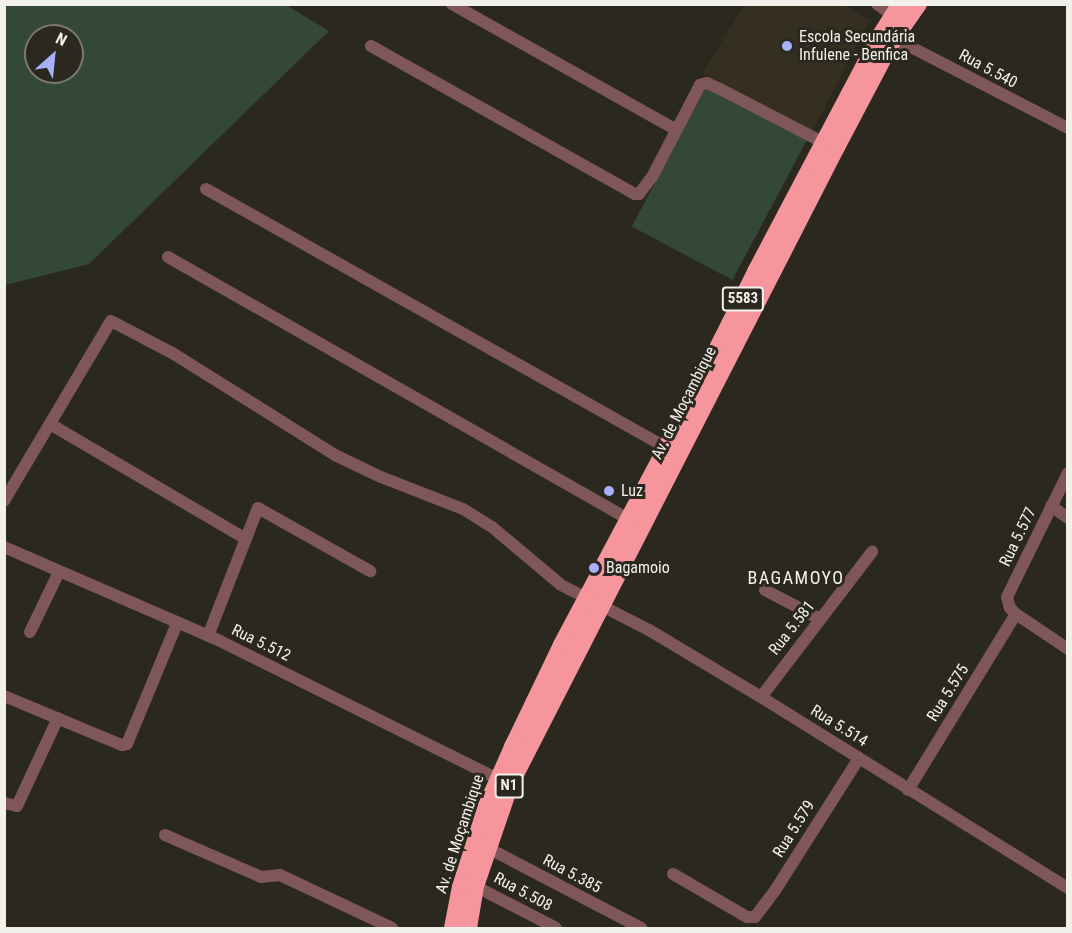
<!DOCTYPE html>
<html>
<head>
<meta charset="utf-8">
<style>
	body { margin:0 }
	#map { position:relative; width:1072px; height:933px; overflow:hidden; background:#2b2820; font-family:"Roboto Condensed",sans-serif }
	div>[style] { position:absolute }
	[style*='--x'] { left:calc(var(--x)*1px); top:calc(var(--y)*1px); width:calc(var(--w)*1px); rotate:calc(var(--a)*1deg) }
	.built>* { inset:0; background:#352f21 }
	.green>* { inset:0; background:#344836; transform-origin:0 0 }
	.street>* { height:12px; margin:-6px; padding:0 6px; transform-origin:6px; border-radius:6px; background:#7f5759 }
	.highway>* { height:18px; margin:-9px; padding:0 9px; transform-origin:9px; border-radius:9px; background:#f7959c }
	.dots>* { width:16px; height:16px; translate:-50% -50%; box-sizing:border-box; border:3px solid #2b2820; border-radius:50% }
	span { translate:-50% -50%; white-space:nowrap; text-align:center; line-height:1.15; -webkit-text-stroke:6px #2b2820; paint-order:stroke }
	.shield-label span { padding:2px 4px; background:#2b2820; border:2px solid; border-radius:4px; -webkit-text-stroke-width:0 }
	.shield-label { font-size:15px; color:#f2f0eb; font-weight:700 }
	.poi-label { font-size:16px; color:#f2f0eb }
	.left { translate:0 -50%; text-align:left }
	.street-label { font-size:16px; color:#f2f0eb }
	.neighbourhood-label { font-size:18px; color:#f2f0eb; letter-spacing:1.5px }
	.frame { position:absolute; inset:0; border:6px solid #f2f0eb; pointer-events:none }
	.north { position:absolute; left:24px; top:24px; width:60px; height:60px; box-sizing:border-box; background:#2b2820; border:2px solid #7b7871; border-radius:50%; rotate:27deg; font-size:16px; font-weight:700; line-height:24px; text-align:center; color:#f2f0eb }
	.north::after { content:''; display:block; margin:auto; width:21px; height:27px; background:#a8b0fc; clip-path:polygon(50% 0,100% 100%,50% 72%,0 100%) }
</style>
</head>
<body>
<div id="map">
	<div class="built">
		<div style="clip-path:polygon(744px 5px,843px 5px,870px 20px,811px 133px,703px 73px)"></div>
	</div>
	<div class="green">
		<div style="clip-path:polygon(evenodd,5px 4px,286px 5px,329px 31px,89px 264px,5px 285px,5px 4px,36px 36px,72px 36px,72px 72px,36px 72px,36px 36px)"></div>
		<div style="left:706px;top:87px;width:114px;height:158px;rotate:28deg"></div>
	</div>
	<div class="street">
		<div style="--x:452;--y:4;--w:256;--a:29.3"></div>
		<div style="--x:877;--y:4;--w:20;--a:37"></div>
		<div style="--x:892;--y:41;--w:16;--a:15"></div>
		<div style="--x:907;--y:45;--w:181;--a:27.3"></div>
		<div style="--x:371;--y:46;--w:303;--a:29.3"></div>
		<div style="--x:635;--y:194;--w:4;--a:0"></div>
		<div style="--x:639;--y:194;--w:21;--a:-53"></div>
		<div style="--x:652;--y:177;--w:104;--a:-62.4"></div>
		<div style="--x:700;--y:85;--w:7;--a:-16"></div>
		<div style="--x:707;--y:83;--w:14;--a:25"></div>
		<div style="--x:720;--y:89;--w:117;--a:27.4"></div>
		<div style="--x:206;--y:189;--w:529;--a:29.33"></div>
		<div style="--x:168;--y:257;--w:532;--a:29.65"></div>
		<div style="--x:50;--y:424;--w:227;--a:30.4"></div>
		<div style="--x:1068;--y:473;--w:138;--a:116.2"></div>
		<div style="--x:1007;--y:597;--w:11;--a:75"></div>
		<div style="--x:1010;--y:608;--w:8;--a:45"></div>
		<div style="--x:1016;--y:614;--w:63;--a:33.9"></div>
		<div style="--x:4;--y:501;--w:209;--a:-59.3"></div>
		<div style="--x:111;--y:321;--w:71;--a:27.6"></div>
		<div style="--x:174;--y:354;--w:190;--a:32.1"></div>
		<div style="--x:335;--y:455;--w:51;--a:25.6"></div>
		<div style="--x:381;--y:477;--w:88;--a:21.3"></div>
		<div style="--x:463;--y:509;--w:34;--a:32"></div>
		<div style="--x:492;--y:527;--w:90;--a:40"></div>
		<div style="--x:561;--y:585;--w:99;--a:27.1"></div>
		<div style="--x:649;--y:630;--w:131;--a:30.9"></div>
		<div style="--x:761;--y:697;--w:362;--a:31.9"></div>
		<div style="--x:1051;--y:506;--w:21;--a:35"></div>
		<div style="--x:4;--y:547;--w:236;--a:23.5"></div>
		<div style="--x:220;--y:641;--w:310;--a:26.4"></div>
		<div style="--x:765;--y:590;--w:62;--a:27.8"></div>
		<div style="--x:30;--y:632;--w:67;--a:-64.2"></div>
		<div style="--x:208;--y:636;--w:137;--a:-68.7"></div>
		<div style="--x:258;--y:508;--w:129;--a:29.4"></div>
		<div style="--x:4;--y:696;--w:128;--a:22.6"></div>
		<div style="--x:122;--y:745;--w:5;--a:-11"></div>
		<div style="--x:127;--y:744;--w:131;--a:-67.5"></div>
		<div style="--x:761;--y:697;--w:183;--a:-52.6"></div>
		<div style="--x:908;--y:790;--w:206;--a:-58.5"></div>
		<div style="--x:4;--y:803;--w:13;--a:13"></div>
		<div style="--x:17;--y:806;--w:97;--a:-65"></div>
		<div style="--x:165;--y:835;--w:105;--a:23.6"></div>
		<div style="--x:261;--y:877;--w:19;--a:-6"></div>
		<div style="--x:280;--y:875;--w:124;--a:25.3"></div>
		<div style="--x:488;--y:848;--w:173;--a:27.6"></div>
		<div style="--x:673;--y:874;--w:86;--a:30.2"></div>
		<div style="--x:747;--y:917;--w:8;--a:0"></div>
		<div style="--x:755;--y:917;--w:35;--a:-53"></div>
		<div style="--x:776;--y:889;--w:155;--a:-57.6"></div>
		<div style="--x:475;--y:886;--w:91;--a:27.4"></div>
	</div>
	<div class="highway">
		<div style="--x:453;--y:928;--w:42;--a:-79"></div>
		<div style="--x:461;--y:887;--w:85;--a:-72.2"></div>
		<div style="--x:487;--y:806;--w:64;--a:-66.2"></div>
		<div style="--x:513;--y:747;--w:113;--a:-64.3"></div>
		<div style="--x:562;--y:645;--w:259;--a:-62"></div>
		<div style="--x:684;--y:416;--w:161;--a:-63.4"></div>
		<div style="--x:756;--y:272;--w:266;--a:-62.2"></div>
		<div style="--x:880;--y:37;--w:39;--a:-58"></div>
		<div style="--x:468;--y:928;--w:43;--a:-80.5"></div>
		<div style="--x:475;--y:886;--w:108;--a:-71.1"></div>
		<div style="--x:510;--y:784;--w:716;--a:-62.9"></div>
		<div style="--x:836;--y:147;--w:120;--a:-62.2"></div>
		<div style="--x:892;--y:41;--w:45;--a:-54.9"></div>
	</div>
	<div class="dots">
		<div style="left:787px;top:46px;background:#a8b0fc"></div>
		<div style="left:609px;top:491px;background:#a8b0fc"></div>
		<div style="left:594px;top:568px;background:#a8b0fc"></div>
	</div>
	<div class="shield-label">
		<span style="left:743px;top:299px">5583</span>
		<span style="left:509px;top:786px">N1</span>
	</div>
	<div class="poi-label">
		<span class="left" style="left:799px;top:46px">Escola Secundária<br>Infulene - Benfica</span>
		<span class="left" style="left:621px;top:491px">Luz</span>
		<span class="left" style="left:606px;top:568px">Bagamoio</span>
	</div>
	<div class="street-label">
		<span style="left:988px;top:69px;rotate:28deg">Rua 5.540</span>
		<span style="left:684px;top:403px;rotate:-63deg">Av. de Moçambique</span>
		<span style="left:1018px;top:537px;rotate:-64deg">Rua 5.577</span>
		<span style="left:792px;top:628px;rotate:-52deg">Rua 5.581</span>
		<span style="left:261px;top:643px;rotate:26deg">Rua 5.512</span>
		<span style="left:948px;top:693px;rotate:-58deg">Rua 5.575</span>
		<span style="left:839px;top:726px;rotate:32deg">Rua 5.514</span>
		<span style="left:794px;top:829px;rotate:-58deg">Rua 5.579</span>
		<span style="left:460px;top:834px;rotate:-72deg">Av. de Moçambique</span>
		<span style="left:572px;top:874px;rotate:28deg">Rua 5.385</span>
		<span style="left:523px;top:892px;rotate:28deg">Rua 5.508</span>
	</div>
	<div class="neighbourhood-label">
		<span style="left:796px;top:578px">BAGAMOYO</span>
	</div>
	<div class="frame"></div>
	<div class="north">N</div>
</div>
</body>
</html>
